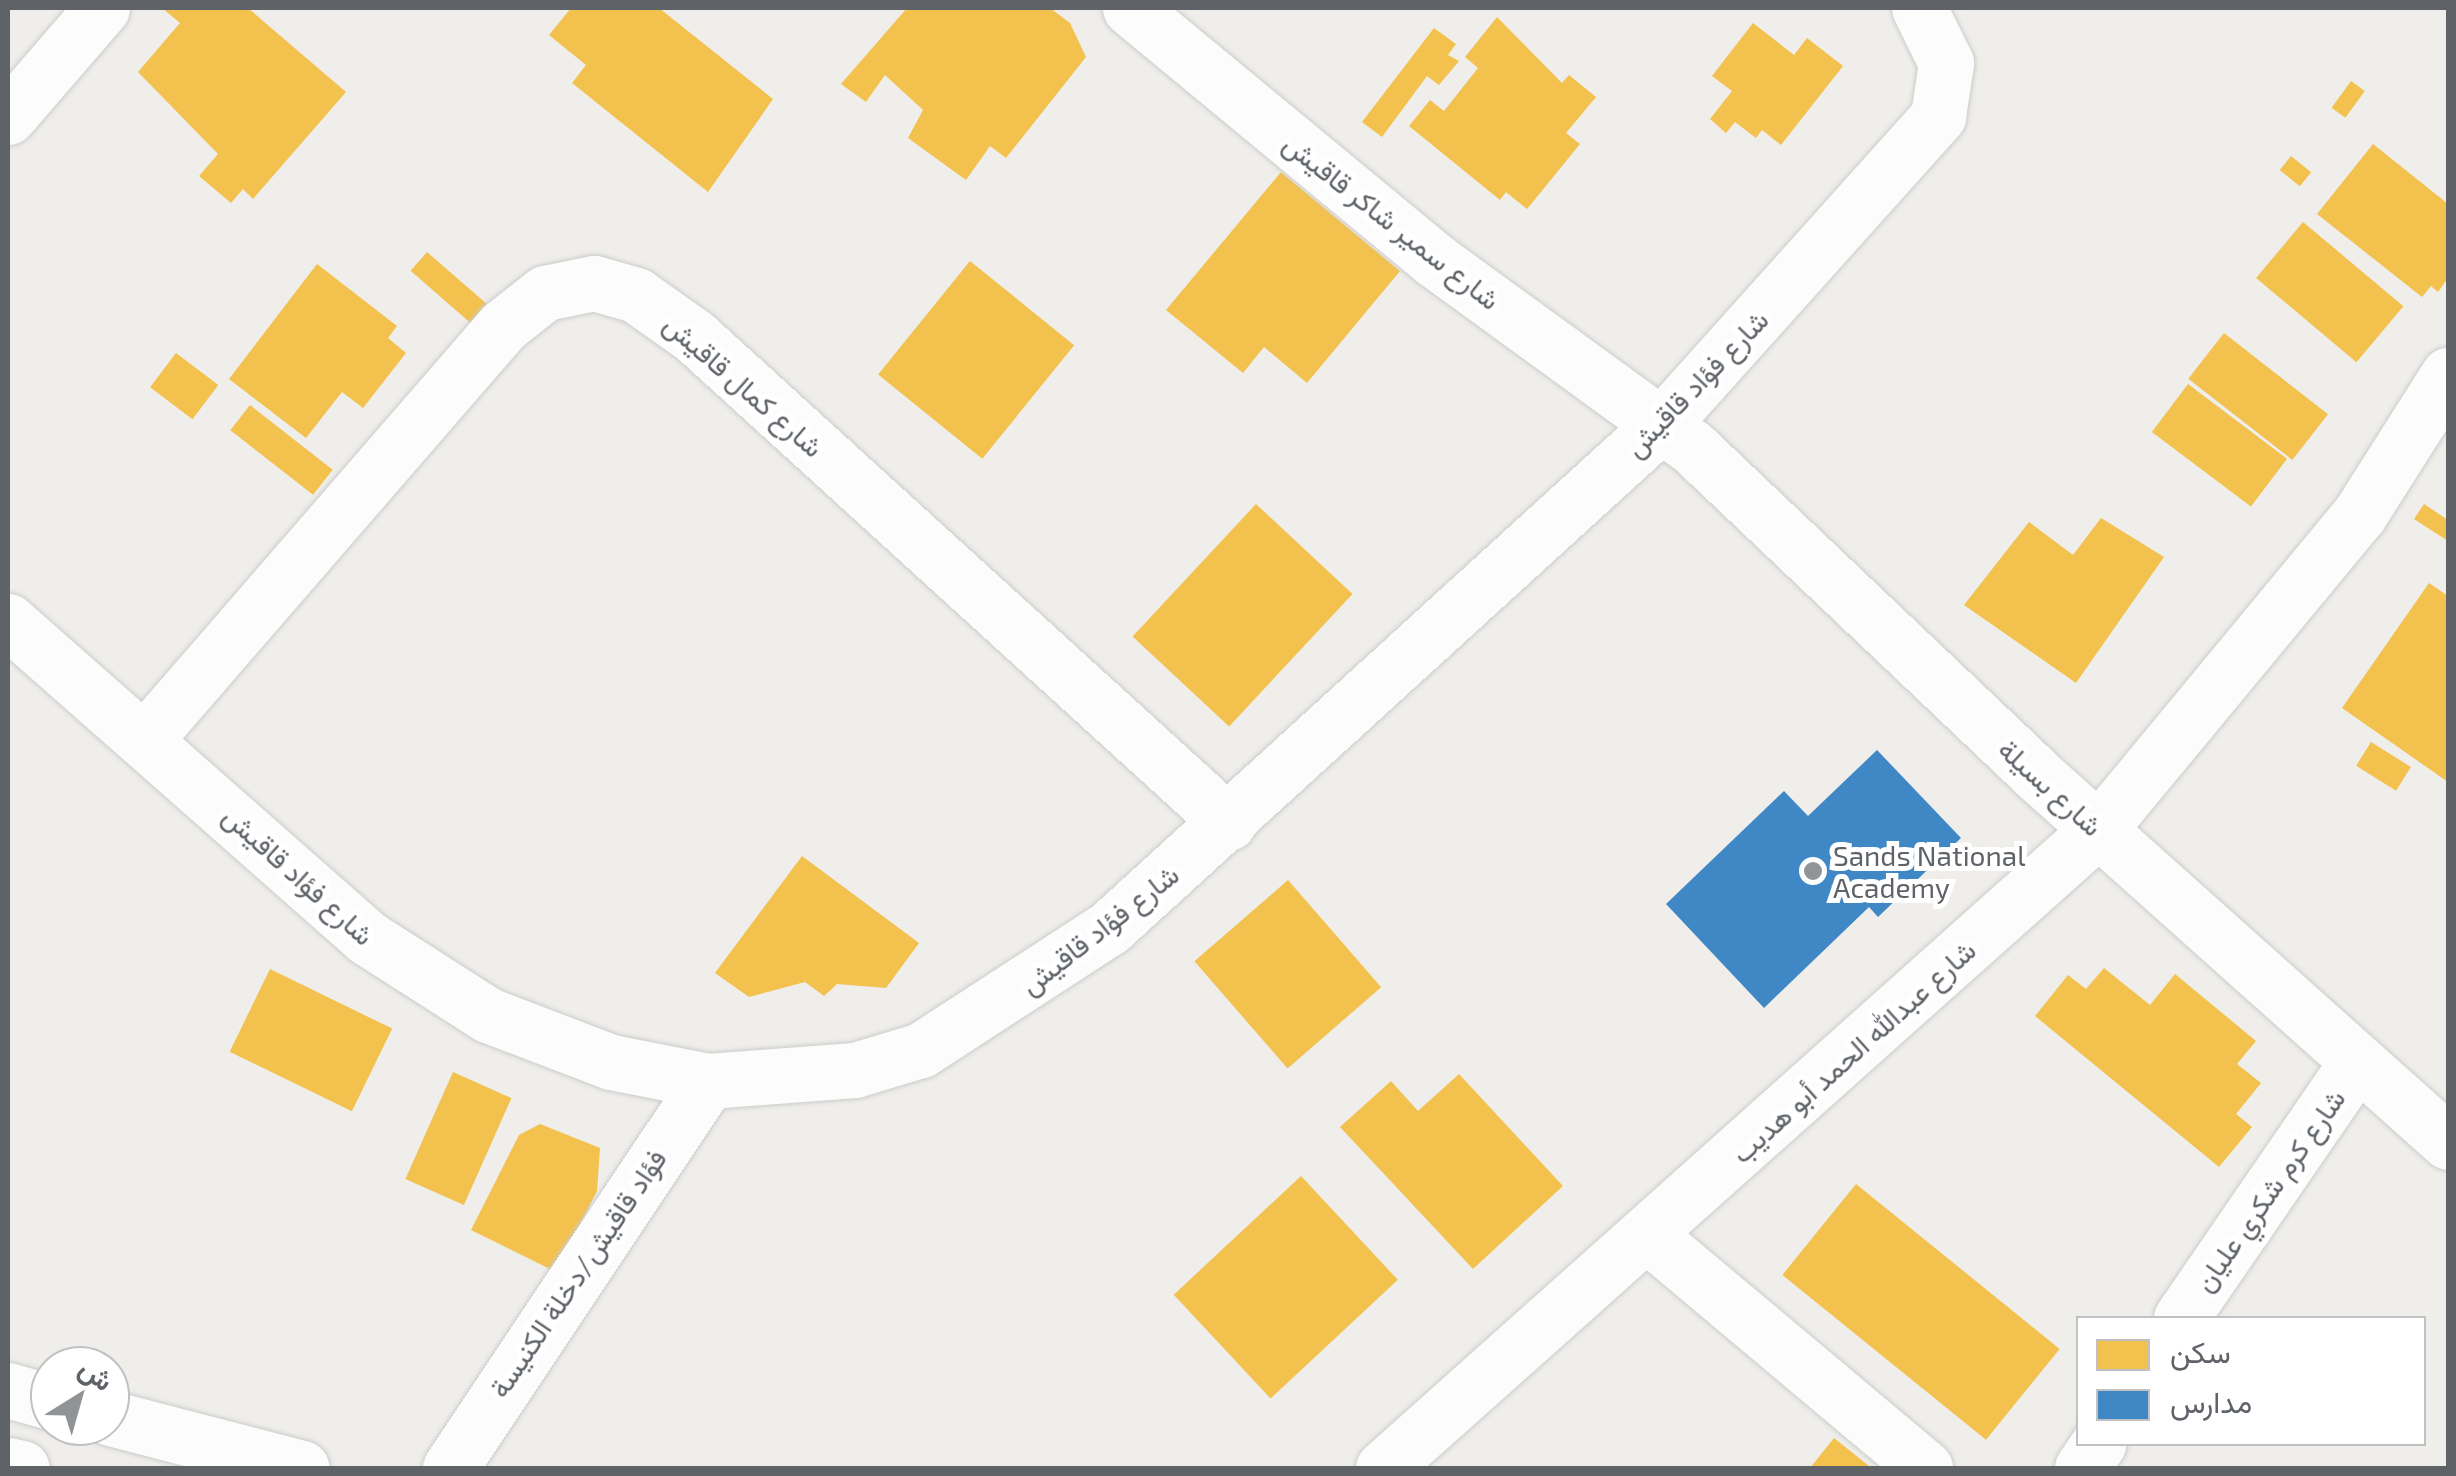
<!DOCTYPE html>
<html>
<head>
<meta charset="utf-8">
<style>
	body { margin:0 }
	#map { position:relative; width:2456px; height:1476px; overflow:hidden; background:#efeeea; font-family:"Exo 2",Vazirmatn,sans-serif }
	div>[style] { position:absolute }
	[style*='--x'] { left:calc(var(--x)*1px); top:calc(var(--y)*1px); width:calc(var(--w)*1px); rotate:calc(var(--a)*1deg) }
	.homes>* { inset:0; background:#f2c14e; transform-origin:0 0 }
	.schools>* { inset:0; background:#3f88c5 }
	.roads { filter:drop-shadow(0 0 2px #cbcccc) drop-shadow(0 0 2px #cbcccc) }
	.minor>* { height:55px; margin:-27.5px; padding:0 27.5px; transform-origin:27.5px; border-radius:27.5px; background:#fdfcfc }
	.dots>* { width:28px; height:28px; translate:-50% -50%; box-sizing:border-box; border:5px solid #fff; border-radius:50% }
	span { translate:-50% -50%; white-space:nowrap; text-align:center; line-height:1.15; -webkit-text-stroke:10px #fff; paint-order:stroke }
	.street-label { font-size:28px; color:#5f6368 }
	.poi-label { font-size:28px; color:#5f6368 }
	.left { translate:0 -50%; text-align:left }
	.frame { position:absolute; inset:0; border:10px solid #5f6368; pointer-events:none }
	.legend { position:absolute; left:2076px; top:1316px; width:350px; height:130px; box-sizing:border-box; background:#fff; border:2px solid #bfc1c3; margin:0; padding:12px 18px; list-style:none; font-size:30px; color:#5f6368 }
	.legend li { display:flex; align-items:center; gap:20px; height:50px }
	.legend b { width:50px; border:2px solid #bfc1c3 }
	.north { position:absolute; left:30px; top:1346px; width:100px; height:100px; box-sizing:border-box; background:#fff; border:2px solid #bfc1c3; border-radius:50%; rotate:37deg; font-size:28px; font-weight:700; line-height:40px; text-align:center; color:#5f6368 }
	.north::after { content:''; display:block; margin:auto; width:35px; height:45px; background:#919496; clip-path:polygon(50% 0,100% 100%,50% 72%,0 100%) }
</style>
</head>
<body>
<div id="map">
	<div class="homes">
		<div style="clip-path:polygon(162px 8px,248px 8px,346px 92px,253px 199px,243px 189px,231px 203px,199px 176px,218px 154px,138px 72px,180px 23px)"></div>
		<div style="clip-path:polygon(571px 8px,659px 8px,773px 99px,708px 192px,572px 83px,586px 65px,549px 35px)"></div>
		<div style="clip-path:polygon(907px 8px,1050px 8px,1070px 23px,1086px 57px,1006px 158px,990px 146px,966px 180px,908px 138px,923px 110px,885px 75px,866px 102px,841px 84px)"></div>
		<div style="clip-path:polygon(1497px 17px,1562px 83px,1569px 75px,1596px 97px,1566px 133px,1580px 144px,1527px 209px,1506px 192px,1500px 200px,1409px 126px,1430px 100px,1444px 111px,1478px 68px,1465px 57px)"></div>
		<div style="clip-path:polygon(1753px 23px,1794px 55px,1807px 38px,1843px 66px,1781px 145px,1762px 130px,1756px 138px,1735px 122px,1726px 133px,1710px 119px,1732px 91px,1712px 76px)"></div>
		<div style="clip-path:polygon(1434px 28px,1456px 44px,1448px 55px,1459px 61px,1439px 85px,1427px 76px,1382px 137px,1362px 122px)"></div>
		<div style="left:2351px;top:81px;width:17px;height:33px;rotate:36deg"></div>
		<div style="clip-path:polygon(2373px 144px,2448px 204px,2448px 278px,2438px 292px,2431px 286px,2422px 297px,2317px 214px)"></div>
		<div style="left:2291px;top:156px;width:26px;height:18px;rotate:39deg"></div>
		<div style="clip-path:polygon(1281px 172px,1400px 271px,1307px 383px,1264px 347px,1243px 373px,1166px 310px)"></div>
		<div style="left:2303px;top:222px;width:131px;height:73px;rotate:40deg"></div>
		<div style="left:427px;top:252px;width:87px;height:25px;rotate:41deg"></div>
		<div style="left:970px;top:261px;width:134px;height:146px;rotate:39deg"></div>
		<div style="clip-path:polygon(317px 264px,397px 326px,388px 338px,406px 353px,363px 408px,342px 392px,306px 438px,229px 379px)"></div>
		<div style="left:2224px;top:333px;width:132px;height:58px;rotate:38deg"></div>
		<div style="left:176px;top:353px;width:53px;height:43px;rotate:37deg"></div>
		<div style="left:2188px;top:384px;width:124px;height:60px;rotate:37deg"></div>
		<div style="left:250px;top:405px;width:105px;height:32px;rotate:38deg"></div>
		<div style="left:1256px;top:504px;width:132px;height:181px;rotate:43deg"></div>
		<div style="clip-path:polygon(2424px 504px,2448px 520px,2448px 541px,2414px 519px)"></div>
		<div style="clip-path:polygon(2101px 518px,2164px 557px,2076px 683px,1964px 605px,2029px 522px,2073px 555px)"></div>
		<div style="clip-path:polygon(2429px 583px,2448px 596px,2448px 782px,2342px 708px)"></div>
		<div style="left:2371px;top:742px;width:47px;height:28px;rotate:32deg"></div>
		<div style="clip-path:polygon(802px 856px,919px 943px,886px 988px,837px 984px,824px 996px,805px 982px,749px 997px,715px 973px)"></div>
		<div style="left:1288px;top:880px;width:142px;height:124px;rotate:49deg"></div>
		<div style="clip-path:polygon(2104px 968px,2150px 1005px,2175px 974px,2256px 1041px,2237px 1064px,2261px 1083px,2236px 1114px,2252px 1127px,2219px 1167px,2035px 1016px,2068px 975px,2086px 989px)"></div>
		<div style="left:270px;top:969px;width:136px;height:92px;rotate:26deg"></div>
		<div style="left:453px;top:1072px;width:64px;height:117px;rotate:24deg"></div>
		<div style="clip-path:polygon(1459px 1074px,1563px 1186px,1473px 1269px,1340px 1127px,1391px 1081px,1418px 1111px)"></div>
		<div style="clip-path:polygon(540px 1124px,600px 1148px,597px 1191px,556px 1272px,471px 1230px,519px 1135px)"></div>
		<div style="left:1301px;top:1176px;width:142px;height:174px;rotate:47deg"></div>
		<div style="left:1856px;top:1184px;width:262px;height:117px;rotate:39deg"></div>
		<div style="clip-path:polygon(1834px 1438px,1869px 1466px,1867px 1468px,1810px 1468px)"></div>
	</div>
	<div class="schools">
		<div style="clip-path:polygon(1877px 750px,1961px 838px,1878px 917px,1869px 907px,1764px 1008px,1666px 904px,1784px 791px,1808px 816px)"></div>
	</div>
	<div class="roads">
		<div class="minor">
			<div style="--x:1130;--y:8;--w:393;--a:39.6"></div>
			<div style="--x:1433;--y:259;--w:320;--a:36"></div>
			<div style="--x:1692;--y:447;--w:472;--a:43.5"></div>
			<div style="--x:2034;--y:772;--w:555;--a:41.79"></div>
			<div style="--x:8;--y:117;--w:144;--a:-49.2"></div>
			<div style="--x:8;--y:621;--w:478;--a:41.4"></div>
			<div style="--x:366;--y:937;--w:145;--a:32.6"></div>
			<div style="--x:488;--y:1015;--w:132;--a:20.9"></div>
			<div style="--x:611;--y:1062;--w:99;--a:11.1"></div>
			<div style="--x:708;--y:1081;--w:147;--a:-4.3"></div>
			<div style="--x:855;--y:1070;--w:69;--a:-16.9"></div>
			<div style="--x:921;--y:1050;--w:224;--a:-33"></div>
			<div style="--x:1109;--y:928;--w:748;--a:-42.35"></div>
			<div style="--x:1662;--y:424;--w:414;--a:-48.1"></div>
			<div style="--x:1938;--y:116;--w:54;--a:-81.4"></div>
			<div style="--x:1946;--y:63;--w:61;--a:-116.1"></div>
			<div style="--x:146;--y:738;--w:545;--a:-49.09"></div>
			<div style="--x:503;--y:326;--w:53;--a:-38.2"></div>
			<div style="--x:545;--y:293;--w:50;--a:-11.5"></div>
			<div style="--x:594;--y:283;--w:44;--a:15.9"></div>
			<div style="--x:636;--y:295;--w:71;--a:35.3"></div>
			<div style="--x:694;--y:336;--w:723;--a:42.31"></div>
			<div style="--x:1650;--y:1237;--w:359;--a:40"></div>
			<div style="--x:2181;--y:1318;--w:311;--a:-55.5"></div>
			<div style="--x:8;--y:1390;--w:44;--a:15.9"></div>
			<div style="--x:110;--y:1418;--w:198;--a:14.6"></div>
			<div style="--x:8;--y:1465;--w:14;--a:12"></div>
			<div style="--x:450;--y:1468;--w:465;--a:-56.3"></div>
			<div style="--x:1383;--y:1468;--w:960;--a:-41.75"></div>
			<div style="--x:2099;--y:829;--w:408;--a:-50.4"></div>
			<div style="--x:2359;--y:515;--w:166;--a:-57.6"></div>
			<div style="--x:2082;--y:1468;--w:29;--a:-56"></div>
		</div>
	</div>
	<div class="dots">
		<div style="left:1813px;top:871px;background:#919496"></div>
	</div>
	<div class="street-label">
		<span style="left:1392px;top:221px;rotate:38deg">شارع سمير شاكر قاقيش</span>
		<span style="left:1696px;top:383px;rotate:-46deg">شارع فؤاد قاقيش</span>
		<span style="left:744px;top:385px;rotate:41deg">شارع كمال قاقيش</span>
		<span style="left:2051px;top:787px;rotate:42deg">شارع بسيلة</span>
		<span style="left:299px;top:875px;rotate:42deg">شارع فؤاد قاقيش</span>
		<span style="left:1099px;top:929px;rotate:-38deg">شارع فؤاد قاقيش</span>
		<span style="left:1853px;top:1051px;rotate:-42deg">شارع عبدالله الحمد أبو هديب</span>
		<span style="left:2269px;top:1190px;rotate:-55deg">شارع كرم شكري عليان</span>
		<span style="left:577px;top:1273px;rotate:-56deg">فؤاد قاقيش/دخلة الكنيسة</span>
	</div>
	<div class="poi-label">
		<span class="left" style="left:1833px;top:871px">Sands National<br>Academy</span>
	</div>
	<div class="frame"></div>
	<ul class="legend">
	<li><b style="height:28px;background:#f2c14e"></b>سكن</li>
	<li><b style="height:28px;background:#3f88c5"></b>مدارس</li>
	</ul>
	<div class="north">ش</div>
</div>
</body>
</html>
